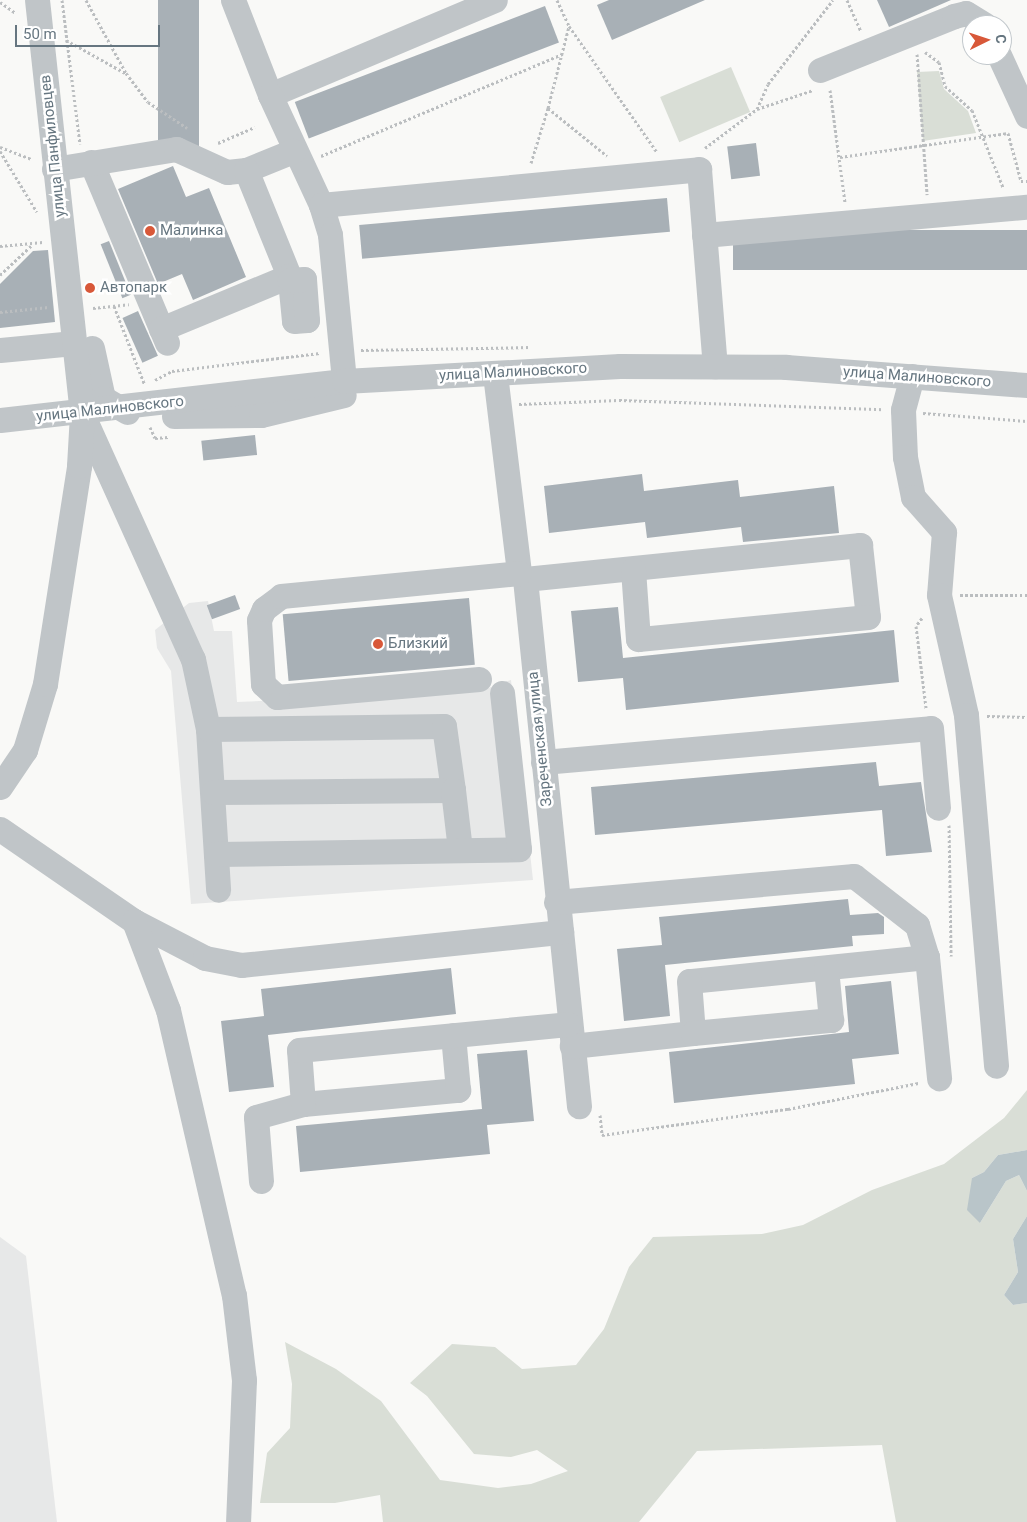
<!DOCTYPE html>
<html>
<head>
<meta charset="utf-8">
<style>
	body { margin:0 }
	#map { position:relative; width:1027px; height:1522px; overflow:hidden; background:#f9f9f7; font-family:Roboto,sans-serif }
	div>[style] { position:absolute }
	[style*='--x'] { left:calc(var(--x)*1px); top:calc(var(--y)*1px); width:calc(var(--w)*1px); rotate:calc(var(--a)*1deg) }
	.built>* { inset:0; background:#e7e8e8 }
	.green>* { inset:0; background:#d9ded6; transform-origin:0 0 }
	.water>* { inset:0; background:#b9c5c9 }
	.building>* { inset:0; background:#a8b0b6; transform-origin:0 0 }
	.path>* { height:3px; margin-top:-1.5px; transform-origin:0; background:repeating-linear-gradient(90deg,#bbbec0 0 2.5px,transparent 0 5px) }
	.minor>* { height:25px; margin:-12.5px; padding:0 12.5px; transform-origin:12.5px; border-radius:12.5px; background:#c0c5c8 }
	.dots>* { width:14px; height:14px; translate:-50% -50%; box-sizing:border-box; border:2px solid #fff; border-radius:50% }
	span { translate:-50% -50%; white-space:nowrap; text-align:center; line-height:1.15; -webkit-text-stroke:5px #fff; paint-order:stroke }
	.street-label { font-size:15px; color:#667680 }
	.poi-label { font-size:15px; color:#667680 }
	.left { translate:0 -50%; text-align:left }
	.north { position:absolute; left:962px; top:15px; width:50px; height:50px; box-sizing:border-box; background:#fff; border:1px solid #c2c8cc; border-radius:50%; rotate:86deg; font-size:14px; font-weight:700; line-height:20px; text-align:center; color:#667680 }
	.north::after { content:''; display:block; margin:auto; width:18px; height:22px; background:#d85839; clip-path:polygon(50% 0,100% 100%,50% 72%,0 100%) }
	.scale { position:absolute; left:15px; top:25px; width:145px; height:22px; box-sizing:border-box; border:2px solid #667680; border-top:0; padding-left:6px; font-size:15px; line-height:18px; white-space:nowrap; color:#667680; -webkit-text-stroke:4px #fff; paint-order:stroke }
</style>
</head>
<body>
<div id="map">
	<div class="built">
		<div style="clip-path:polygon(208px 601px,214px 631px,232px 631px,237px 702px,480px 691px,511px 680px,533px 880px,191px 904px,171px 671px,157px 648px,155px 630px,189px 603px)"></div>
		<div style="clip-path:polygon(0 1237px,26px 1256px,57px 1522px,0 1522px)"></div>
	</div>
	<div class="green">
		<div style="left:731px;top:67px;width:49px;height:77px;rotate:67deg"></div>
		<div style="clip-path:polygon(939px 71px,944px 89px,968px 111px,976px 133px,923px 141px,917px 72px)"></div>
		<div style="clip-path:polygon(1027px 1090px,1027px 1150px,998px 1155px,984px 1172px,972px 1178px,980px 1223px,1006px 1181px,1019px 1175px,1027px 1191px,1027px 1216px,1013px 1239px,1018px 1272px,1004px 1295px,1013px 1305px,1027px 1303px,1027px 1522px,896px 1522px,882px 1445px,697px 1451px,639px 1522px,383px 1522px,380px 1495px,335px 1503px,260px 1503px,267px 1453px,290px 1428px,292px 1384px,285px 1342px,336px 1369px,381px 1401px,440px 1480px,498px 1488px,531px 1484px,568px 1471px,537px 1450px,511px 1457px,474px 1454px,427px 1396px,410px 1383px,452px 1344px,495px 1347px,522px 1369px,576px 1365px,604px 1329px,629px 1267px,653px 1237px,762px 1234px,803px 1225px,872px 1190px,944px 1164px,1004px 1118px)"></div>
	</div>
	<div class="water">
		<div style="clip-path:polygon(1027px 1150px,1027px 1191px,1019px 1175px,1006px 1181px,980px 1223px,967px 1210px,972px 1178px,984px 1172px,998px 1155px)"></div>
		<div style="clip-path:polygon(1027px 1216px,1027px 1303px,1013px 1305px,1004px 1295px,1018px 1272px,1013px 1239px)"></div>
	</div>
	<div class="building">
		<div style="left:158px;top:0;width:41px;height:158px"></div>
		<div style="clip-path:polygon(609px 0,705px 0,612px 40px,597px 5px)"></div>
		<div style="clip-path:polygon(877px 0,951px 0,889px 27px)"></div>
		<div style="left:545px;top:6px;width:39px;height:268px;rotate:69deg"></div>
		<div style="left:756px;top:143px;width:33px;height:29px;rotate:83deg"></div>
		<div style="clip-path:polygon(173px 166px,186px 197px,209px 188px,246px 277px,193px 300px,182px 274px,158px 284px,118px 189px)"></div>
		<div style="left:667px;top:198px;width:34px;height:309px;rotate:85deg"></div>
		<div style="left:1027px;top:230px;width:40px;height:294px;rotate:90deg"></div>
		<div style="left:109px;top:241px;width:58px;height:9px;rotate:68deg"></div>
		<div style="clip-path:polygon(48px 250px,55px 322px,0 328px,0 284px,33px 251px)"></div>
		<div style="left:138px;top:311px;width:49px;height:17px;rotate:66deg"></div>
		<div style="left:255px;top:435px;width:20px;height:54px;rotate:84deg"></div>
		<div style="clip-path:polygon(642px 474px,644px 491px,738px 480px,740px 497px,834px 486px,839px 533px,743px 542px,741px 527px,647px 538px,645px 522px,549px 533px,544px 486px)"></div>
		<div style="left:235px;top:595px;width:15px;height:30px;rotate:70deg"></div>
		<div style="left:469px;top:598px;width:67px;height:187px;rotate:85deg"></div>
		<div style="clip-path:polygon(618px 607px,623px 658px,894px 630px,899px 682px,626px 710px,623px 678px,578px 682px,571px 611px)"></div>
		<div style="clip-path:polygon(876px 762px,879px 786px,921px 782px,932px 852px,886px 856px,882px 810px,595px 835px,591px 787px)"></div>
		<div style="clip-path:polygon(848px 899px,850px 915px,878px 913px,884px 917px,884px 934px,852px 936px,853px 946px,665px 965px,670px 1016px,624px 1021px,617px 949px,662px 945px,659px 917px)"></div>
		<div style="clip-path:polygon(451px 968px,456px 1014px,268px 1035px,274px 1087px,229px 1092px,221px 1021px,264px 1016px,261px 989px)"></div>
		<div style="clip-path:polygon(891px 981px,899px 1054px,852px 1059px,855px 1084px,674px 1103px,669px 1052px,849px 1032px,845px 986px)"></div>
		<div style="clip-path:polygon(527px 1050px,534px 1121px,487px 1125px,490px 1154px,300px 1172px,296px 1126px,482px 1109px,477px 1054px)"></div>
	</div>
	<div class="path">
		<div style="--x:62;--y:0;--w:145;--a:82.9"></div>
		<div style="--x:86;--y:0;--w:83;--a:61.3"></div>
		<div style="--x:126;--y:73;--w:36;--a:53"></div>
		<div style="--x:148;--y:102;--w:47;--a:33.7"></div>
		<div style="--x:557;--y:0;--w:29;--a:65"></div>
		<div style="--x:569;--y:26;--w:154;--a:55.1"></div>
		<div style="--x:847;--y:0;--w:34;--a:66"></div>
		<div style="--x:0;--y:2;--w:19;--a:35"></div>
		<div style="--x:66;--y:40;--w:68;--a:29.2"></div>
		<div style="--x:925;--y:52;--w:17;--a:36"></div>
		<div style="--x:939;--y:62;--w:25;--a:76"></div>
		<div style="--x:945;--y:86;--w:36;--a:42"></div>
		<div style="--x:972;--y:110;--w:83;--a:68.1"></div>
		<div style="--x:917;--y:54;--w:141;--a:85.9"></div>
		<div style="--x:830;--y:90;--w:113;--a:82.4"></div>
		<div style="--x:548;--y:108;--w:85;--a:-75.6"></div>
		<div style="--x:757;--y:109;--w:59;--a:-18.7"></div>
		<div style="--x:218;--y:143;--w:40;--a:-23.4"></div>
		<div style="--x:0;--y:147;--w:34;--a:21"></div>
		<div style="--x:705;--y:148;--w:65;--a:-36.9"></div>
		<div style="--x:757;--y:109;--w:27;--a:-66"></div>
		<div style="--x:768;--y:84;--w:106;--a:-52.3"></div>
		<div style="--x:0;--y:151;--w:71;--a:58.8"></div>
		<div style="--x:321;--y:156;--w:263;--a:-22.9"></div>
		<div style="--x:840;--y:157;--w:170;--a:-8.1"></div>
		<div style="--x:1008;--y:133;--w:50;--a:74.8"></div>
		<div style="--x:1021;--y:181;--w:6;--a:0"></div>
		<div style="--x:531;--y:163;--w:58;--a:-72.8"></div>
		<div style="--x:548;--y:108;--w:76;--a:39.1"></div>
		<div style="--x:0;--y:246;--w:43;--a:-5.3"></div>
		<div style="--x:0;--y:275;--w:45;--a:-43.2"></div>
		<div style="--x:114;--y:306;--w:83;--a:68.7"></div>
		<div style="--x:93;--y:308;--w:36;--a:-6"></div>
		<div style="--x:0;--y:312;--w:49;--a:-5.8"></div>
		<div style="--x:361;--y:350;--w:169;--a:-1"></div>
		<div style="--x:155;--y:380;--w:19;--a:-28"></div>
		<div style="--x:172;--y:371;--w:149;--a:-6.9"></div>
		<div style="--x:519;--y:404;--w:100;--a:-2.3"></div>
		<div style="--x:619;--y:400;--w:264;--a:2"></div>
		<div style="--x:923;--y:413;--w:104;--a:4.4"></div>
		<div style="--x:150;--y:427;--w:12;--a:66"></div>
		<div style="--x:155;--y:438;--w:13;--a:-4"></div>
		<div style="--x:960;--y:595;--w:67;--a:0"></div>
		<div style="--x:922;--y:618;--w:10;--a:127"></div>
		<div style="--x:916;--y:626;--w:83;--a:83"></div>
		<div style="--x:987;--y:716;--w:40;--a:1.4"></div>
		<div style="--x:949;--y:825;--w:131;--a:89.1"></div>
		<div style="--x:600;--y:1115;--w:20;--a:84"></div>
		<div style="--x:602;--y:1135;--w:188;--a:-8"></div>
		<div style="--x:788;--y:1109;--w:133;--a:-11.3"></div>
	</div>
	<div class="minor">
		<div style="--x:233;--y:0;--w:102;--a:68.7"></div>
		<div style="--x:270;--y:95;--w:244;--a:-22.9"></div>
		<div style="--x:999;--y:55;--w:67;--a:65.3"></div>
		<div style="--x:820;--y:70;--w:144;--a:-21.9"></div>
		<div style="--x:954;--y:16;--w:12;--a:-14"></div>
		<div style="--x:966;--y:13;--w:22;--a:32"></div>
		<div style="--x:270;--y:95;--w:121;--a:65.1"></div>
		<div style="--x:321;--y:205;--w:31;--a:73"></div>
		<div style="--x:330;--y:235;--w:147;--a:84.5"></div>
		<div style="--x:91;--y:162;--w:196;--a:67.2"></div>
		<div style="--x:54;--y:169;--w:124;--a:-9.3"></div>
		<div style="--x:176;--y:149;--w:56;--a:24.3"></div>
		<div style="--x:227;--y:172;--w:19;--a:-6"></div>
		<div style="--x:246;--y:170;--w:51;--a:-22"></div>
		<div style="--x:246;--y:170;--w:114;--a:67.9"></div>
		<div style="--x:321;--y:205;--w:380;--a:-5.4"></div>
		<div style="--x:699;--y:169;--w:198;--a:85.4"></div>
		<div style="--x:704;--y:235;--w:324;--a:-5"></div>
		<div style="--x:161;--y:329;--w:139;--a:-22.5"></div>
		<div style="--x:289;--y:276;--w:4;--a:76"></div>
		<div style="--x:290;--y:280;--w:41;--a:84.4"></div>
		<div style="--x:294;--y:321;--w:13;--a:-4"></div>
		<div style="--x:307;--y:320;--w:41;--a:-94.2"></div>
		<div style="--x:304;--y:279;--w:14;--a:176"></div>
		<div style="--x:92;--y:348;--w:51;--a:77.6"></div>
		<div style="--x:103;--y:398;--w:28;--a:30"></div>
		<div style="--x:0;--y:350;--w:74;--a:-5.4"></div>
		<div style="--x:495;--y:374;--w:200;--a:83.1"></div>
		<div style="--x:519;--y:573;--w:8;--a:45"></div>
		<div style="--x:525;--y:579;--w:530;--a:84.15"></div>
		<div style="--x:912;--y:376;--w:35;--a:105"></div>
		<div style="--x:903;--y:410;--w:47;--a:87.6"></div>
		<div style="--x:905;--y:457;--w:41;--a:78.7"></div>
		<div style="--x:913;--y:497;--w:47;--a:48.5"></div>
		<div style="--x:944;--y:532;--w:63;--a:94.5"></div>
		<div style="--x:939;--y:595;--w:123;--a:77.3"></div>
		<div style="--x:966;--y:715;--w:352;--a:85.1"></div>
		<div style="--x:174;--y:416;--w:87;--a:-0.7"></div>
		<div style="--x:261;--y:415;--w:85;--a:-13.5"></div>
		<div style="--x:84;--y:418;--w:265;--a:65.7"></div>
		<div style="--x:193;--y:659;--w:72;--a:77.9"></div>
		<div style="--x:208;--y:729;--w:161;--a:86.4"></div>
		<div style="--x:0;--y:420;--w:346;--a:-6.5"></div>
		<div style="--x:344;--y:381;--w:276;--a:-3.1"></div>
		<div style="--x:620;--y:366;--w:166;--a:0.3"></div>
		<div style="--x:786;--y:367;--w:242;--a:4.3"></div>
		<div style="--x:525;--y:579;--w:337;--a:-5.8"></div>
		<div style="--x:860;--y:545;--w:72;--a:83.7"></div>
		<div style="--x:868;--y:617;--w:231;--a:174.5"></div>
		<div style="--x:638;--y:639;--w:69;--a:-94.1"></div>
		<div style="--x:479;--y:679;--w:203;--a:174.9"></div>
		<div style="--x:277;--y:697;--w:19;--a:-137"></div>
		<div style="--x:263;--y:684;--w:64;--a:-93.6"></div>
		<div style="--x:259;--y:620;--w:12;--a:-66"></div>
		<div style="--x:264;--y:609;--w:21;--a:-37"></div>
		<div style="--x:281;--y:596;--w:239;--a:-5.5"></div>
		<div style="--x:208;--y:729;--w:236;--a:-0.7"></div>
		<div style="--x:444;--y:726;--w:65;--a:82"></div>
		<div style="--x:453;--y:790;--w:240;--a:179.5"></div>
		<div style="--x:543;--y:762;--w:389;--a:-5"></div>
		<div style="--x:931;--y:728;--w:80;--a:85"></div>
		<div style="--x:0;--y:787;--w:45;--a:-56"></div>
		<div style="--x:25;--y:750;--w:69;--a:-73.1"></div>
		<div style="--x:45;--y:684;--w:221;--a:-81.1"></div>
		<div style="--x:79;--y:466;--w:52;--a:-86.7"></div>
		<div style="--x:82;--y:414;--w:416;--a:-96.2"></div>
		<div style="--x:453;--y:790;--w:60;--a:83.3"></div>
		<div style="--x:0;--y:829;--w:163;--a:34.5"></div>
		<div style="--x:134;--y:921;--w:80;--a:27.5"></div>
		<div style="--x:205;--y:958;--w:37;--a:11"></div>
		<div style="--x:241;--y:965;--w:322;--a:-5.9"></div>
		<div style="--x:216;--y:854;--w:303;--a:-0.9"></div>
		<div style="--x:519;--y:849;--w:157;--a:-96.2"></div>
		<div style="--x:556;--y:902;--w:299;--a:-5"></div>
		<div style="--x:854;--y:876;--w:80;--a:37.9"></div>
		<div style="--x:917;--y:925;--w:34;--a:73"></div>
		<div style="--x:927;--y:957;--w:239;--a:174.2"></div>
		<div style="--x:689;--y:981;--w:52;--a:85.6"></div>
		<div style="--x:693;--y:1033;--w:122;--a:173.9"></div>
		<div style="--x:134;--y:921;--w:95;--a:69.1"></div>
		<div style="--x:168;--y:1010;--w:293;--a:77"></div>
		<div style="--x:234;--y:1295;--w:86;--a:83.3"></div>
		<div style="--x:244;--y:1380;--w:142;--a:92.4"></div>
		<div style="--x:927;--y:957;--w:122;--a:84.3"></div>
		<div style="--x:693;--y:1033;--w:139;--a:-5.4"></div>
		<div style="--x:831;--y:1020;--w:52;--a:-95.5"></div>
		<div style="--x:303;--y:1104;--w:156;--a:-5.2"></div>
		<div style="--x:458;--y:1090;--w:55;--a:-95.2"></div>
		<div style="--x:261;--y:1181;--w:64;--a:-94.5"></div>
		<div style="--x:256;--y:1117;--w:49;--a:-15.5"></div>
		<div style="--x:303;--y:1104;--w:54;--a:-94.2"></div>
		<div style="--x:299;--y:1050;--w:270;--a:-5.5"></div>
	</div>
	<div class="dots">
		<div style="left:150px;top:231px;background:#d85839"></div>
		<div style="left:90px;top:288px;background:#d85839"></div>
		<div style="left:378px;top:644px;background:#d85839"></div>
	</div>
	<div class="street-label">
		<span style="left:53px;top:146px;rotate:-96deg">улица Панфиловцев</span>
		<span style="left:513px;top:372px;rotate:-3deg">улица Малиновского</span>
		<span style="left:917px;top:377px;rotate:4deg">улица Малиновского</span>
		<span style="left:110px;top:409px;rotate:-6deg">улица Малиновского</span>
		<span style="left:540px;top:739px;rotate:-96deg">Зареченская улица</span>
	</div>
	<div class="poi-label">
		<span class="left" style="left:160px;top:231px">Малинка</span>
		<span class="left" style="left:100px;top:288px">Автопарк</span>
		<span class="left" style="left:388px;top:644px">Близкий</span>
	</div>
	<div class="north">С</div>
	<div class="scale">50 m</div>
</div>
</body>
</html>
